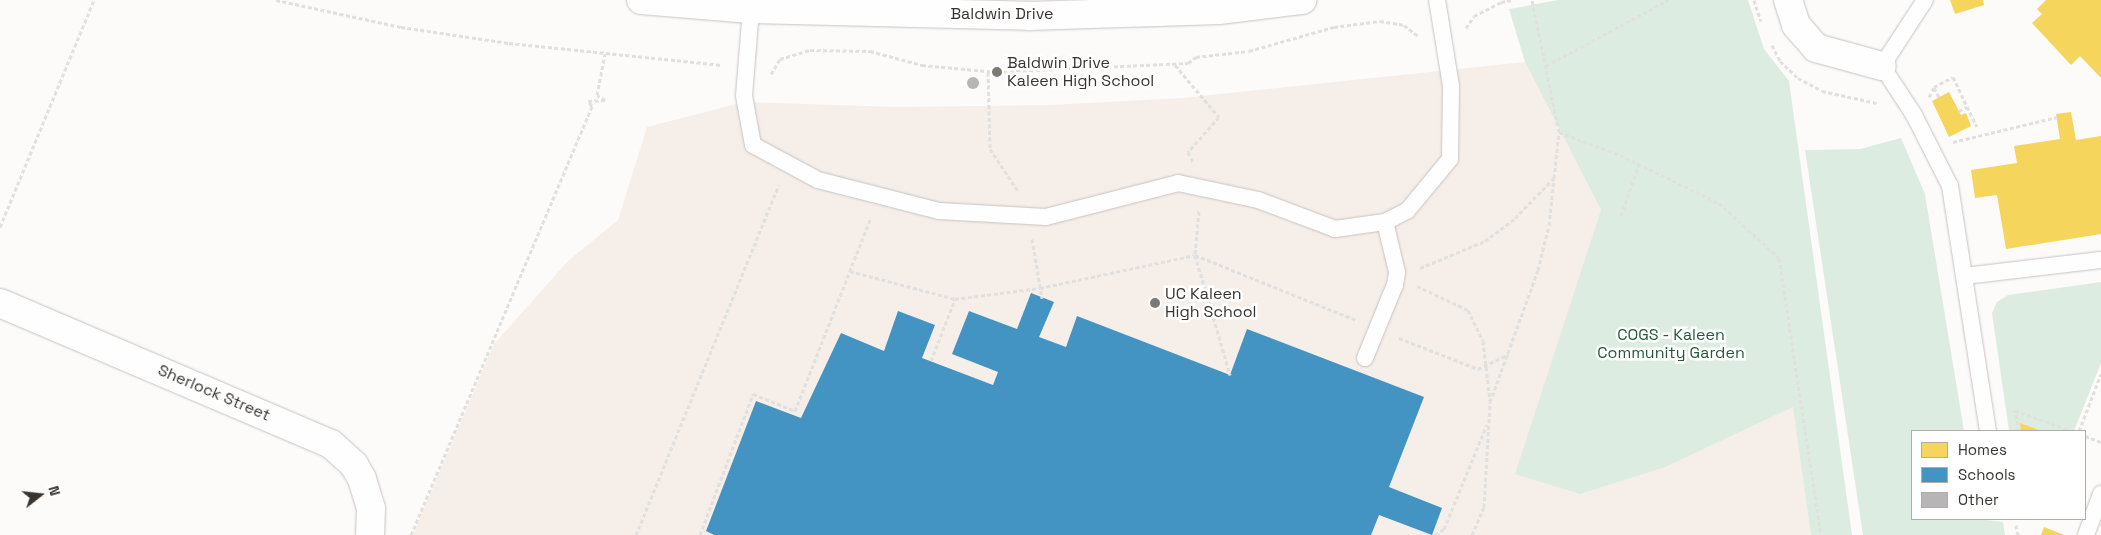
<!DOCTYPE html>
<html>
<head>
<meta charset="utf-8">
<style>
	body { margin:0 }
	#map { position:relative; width:2101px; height:535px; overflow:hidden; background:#fdfbfa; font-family:"Space Grotesk",sans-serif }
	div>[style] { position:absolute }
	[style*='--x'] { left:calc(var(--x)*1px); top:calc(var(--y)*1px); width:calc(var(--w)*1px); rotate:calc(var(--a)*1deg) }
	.built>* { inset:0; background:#f6eee9 }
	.green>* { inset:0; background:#ddece1 }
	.homes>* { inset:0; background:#f6d55c }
	.schools>* { inset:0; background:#4393c3 }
	.building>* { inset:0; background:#b8b5b7 }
	.round { border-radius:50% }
	.path>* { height:3px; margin-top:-1.5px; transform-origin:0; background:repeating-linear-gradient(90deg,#e0e0df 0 4px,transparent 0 6.5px) }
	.roads { filter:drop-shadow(0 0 1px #c6c3c1) drop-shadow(0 0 1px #c6c3c1) }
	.service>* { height:16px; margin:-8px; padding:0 8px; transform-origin:8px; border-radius:8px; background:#fffefe }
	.minor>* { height:28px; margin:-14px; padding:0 14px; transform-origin:14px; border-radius:14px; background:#fffefe }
	.secondary>* { height:28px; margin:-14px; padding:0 14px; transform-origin:14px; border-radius:14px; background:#fffefe }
	.dots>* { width:14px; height:14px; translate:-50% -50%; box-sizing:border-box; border:2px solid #fff; border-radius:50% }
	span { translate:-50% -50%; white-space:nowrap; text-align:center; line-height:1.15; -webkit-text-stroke:5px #fff; paint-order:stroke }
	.street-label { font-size:16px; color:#38332f }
	.poi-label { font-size:16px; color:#38332f }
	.left { translate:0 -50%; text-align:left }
	.park-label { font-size:16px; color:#24593a }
	.legend { position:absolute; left:1911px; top:430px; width:175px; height:90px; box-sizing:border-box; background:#fff; border:1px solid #afadac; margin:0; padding:6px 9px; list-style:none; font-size:15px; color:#38332f }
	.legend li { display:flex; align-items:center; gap:10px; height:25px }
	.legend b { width:25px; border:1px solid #afadac }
	.north { position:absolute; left:15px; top:470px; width:50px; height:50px; -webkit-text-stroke:4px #fff; paint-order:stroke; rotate:74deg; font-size:14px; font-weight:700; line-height:20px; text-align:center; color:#38332f }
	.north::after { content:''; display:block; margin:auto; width:18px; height:22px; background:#38332f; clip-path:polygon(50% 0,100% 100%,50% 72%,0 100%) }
</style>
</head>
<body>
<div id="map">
	<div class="built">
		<div style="clip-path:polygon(1525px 62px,1601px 210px,1774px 262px,1811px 535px,413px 535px,494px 344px,568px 261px,618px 220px,647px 127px,744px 102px,897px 107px,1049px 105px,1182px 98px)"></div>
	</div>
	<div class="green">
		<div style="clip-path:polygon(1558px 0,1748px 0,1764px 49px,1789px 81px,1852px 535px,1811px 535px,1793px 407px,1665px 467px,1580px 494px,1515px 474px,1601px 210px,1525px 62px,1509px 9px)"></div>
		<div style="clip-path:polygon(1901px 138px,1925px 194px,1964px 431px,1912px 431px,1912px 519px,1979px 519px,2003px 522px,2005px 535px,1863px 535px,1805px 150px,1860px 149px)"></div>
		<div style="clip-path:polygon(2101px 282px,2101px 363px,2074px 431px,2009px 431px,1992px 313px,1997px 302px,2008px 295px)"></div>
	</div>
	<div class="homes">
		<div style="clip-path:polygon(1950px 0,1983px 0,1984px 5px,1955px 14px)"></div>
		<div style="clip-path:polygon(2046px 0,2101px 0,2101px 78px,2080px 56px,2071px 65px,2032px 23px,2042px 14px,2037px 9px)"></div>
		<div style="clip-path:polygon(1949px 92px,1961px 115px,1966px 113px,1971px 126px,1949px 137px,1932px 101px)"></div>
		<div style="clip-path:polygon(2071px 112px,2076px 140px,2101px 136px,2101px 234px,2006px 249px,1997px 195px,1975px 198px,1971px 170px,2017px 163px,2014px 146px,2060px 139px,2056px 114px)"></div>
		<div style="clip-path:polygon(2020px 423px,2041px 431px,2021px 431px)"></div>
		<div style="clip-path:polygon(2044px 527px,2064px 535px,2041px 535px)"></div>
	</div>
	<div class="schools">
		<div style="clip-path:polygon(1031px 293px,1054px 302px,1039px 337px,1066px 347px,1077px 316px,1230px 375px,1247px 329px,1424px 397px,1389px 487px,1442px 508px,1432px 535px,1379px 515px,1371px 535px,714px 535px,706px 531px,756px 401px,801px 418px,841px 333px,884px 351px,898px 311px,935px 325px,922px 358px,993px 385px,998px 372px,952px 354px,969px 311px,1017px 329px)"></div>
	</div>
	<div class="building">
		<div class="round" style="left:967px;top:77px;width:12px;height:12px"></div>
	</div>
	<div class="path">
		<div style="--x:276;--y:0;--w:128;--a:12.2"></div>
		<div style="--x:401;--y:27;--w:109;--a:8.4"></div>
		<div style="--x:509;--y:43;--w:214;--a:5.9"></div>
		<div style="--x:1754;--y:0;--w:22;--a:72"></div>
		<div style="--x:1466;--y:28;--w:14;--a:-56"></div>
		<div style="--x:1474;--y:16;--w:30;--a:-27"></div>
		<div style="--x:1501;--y:2;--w:12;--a:-9"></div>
		<div style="--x:1772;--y:45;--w:18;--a:63"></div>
		<div style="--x:1780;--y:61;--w:25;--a:43"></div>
		<div style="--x:1798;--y:78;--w:27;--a:28"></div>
		<div style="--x:1822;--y:91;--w:56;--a:12.3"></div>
		<div style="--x:1175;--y:65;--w:68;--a:49.8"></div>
		<div style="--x:1219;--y:117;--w:47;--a:131.5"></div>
		<div style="--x:1188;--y:152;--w:11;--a:63"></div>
		<div style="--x:1546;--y:66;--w:139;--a:-28.4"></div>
		<div style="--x:988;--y:72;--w:77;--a:88.5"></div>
		<div style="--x:990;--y:149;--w:50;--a:56.3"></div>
		<div style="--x:771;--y:74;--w:17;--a:-59"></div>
		<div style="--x:780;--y:59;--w:31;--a:-17"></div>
		<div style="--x:810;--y:50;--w:60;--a:1"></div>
		<div style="--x:870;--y:51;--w:54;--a:15.1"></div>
		<div style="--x:922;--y:65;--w:75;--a:5.3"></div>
		<div style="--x:997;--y:72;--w:191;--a:-2.7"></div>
		<div style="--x:1188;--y:63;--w:10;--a:-37"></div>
		<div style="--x:1196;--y:57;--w:53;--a:-6.5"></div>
		<div style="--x:1249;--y:51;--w:88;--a:-15.8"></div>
		<div style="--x:1334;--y:27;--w:46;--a:-7.4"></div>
		<div style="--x:1380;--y:21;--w:24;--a:9"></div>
		<div style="--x:1404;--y:25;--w:18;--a:38"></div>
		<div style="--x:1929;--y:97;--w:11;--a:-63"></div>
		<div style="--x:1939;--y:97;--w:11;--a:-117"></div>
		<div style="--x:1934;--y:87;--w:21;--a:-28"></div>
		<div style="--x:1953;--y:77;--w:55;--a:64.4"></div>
		<div style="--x:1959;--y:111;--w:9;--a:-27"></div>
		<div style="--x:1559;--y:132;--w:65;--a:20.7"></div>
		<div style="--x:1620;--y:155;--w:110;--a:25.9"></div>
		<div style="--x:1719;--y:203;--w:81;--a:42.5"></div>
		<div style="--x:1779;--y:258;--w:280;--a:81.4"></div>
		<div style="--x:1953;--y:142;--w:107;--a:-13.5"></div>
		<div style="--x:1199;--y:211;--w:44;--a:95.2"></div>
		<div style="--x:1195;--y:255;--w:125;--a:73.7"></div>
		<div style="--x:1621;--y:216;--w:55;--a:-70.9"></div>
		<div style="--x:0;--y:227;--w:246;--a:-67.5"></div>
		<div style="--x:1032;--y:239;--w:60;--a:80.4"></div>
		<div style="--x:1420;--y:268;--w:70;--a:-22.6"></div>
		<div style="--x:1485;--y:241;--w:38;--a:-37"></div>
		<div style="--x:1515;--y:218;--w:56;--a:-45.7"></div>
		<div style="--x:850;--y:271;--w:109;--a:14.9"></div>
		<div style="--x:1417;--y:286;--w:56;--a:25.2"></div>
		<div style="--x:1468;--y:310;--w:34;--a:64"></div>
		<div style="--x:1483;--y:341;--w:60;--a:83.3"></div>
		<div style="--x:1399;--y:338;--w:85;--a:21.4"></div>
		<div style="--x:1478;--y:369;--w:34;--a:-26"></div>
		<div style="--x:931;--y:361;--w:66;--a:-68.8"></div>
		<div style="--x:955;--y:299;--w:86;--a:-7.4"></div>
		<div style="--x:1040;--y:288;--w:158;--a:-12"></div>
		<div style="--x:1195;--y:255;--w:174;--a:22"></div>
		<div style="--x:2019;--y:431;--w:21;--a:-101"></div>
		<div style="--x:2015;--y:410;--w:60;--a:20.6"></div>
		<div style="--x:2079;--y:431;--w:61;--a:-68.9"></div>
		<div style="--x:2085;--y:436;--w:17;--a:21"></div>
		<div style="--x:2016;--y:525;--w:10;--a:79"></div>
		<div style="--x:411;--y:535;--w:466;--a:-67.1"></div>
		<div style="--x:592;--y:106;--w:6;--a:-129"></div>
		<div style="--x:588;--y:101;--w:17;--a:-3"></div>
		<div style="--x:605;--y:100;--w:9;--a:-148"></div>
		<div style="--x:597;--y:95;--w:42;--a:-79"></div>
		<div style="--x:636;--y:535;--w:378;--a:-67.8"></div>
		<div style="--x:700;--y:535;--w:151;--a:-69.4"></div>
		<div style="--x:753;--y:394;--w:45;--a:22"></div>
		<div style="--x:795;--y:411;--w:208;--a:-68.6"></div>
		<div style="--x:1435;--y:535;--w:11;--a:-34"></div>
		<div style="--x:1444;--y:529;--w:113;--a:-67.7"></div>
		<div style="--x:1472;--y:535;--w:30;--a:-67"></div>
		<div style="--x:1484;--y:507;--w:105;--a:-86.7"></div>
		<div style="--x:1490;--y:402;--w:140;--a:-70"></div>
		<div style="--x:1538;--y:270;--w:46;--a:-76.3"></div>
		<div style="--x:1549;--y:225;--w:47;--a:-83.9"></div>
		<div style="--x:1554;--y:178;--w:46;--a:-83.8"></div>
		<div style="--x:1559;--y:132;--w:135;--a:-101.6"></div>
	</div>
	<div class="roads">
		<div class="service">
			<div style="--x:1925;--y:0;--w:79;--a:123.1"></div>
			<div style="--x:1882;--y:66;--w:59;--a:56.9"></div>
			<div style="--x:1914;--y:115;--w:80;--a:63.1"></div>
			<div style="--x:1950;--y:186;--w:248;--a:81.2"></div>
			<div style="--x:751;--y:9;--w:87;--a:94.6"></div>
			<div style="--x:744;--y:96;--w:50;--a:79.6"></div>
			<div style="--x:753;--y:145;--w:74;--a:28.3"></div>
			<div style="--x:818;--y:180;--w:125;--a:14.4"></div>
			<div style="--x:939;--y:211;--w:107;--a:3.2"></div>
			<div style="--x:1046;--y:217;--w:136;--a:-14.4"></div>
			<div style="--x:1178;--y:183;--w:82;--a:12"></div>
			<div style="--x:1258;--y:200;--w:82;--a:20.6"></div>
			<div style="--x:1335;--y:229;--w:50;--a:-8"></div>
			<div style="--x:1385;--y:222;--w:25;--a:-27"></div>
			<div style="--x:1407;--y:211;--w:67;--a:-50.4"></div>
			<div style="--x:1450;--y:159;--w:73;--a:-89.2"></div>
			<div style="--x:1451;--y:86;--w:87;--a:-99.2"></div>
			<div style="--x:1964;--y:276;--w:138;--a:-6.7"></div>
			<div style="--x:1365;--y:358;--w:79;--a:-67.7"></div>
			<div style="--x:1395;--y:285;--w:13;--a:-81"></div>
			<div style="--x:1397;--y:272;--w:51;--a:-103.5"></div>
			<div style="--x:2086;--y:535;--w:44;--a:-69.9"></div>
		</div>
		<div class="minor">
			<div style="--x:1788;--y:0;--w:26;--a:72"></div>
			<div style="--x:1796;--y:25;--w:30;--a:49"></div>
			<div style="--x:1816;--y:48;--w:68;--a:15.3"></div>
			<div style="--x:0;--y:303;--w:360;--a:23.1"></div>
			<div style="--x:331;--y:444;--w:31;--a:42"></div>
			<div style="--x:354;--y:465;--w:16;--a:60"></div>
			<div style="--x:362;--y:479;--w:30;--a:73"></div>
			<div style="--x:371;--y:508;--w:27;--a:92"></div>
		</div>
		<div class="secondary">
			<div style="--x:641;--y:0;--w:110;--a:4.7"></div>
			<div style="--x:751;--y:9;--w:278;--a:1.4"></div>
			<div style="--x:1029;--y:16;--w:190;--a:-1.8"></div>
			<div style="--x:1219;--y:10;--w:84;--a:-6.9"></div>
		</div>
	</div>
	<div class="dots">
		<div style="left:997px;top:72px;background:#7d7976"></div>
		<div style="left:1155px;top:303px;background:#7d7976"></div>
	</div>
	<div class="street-label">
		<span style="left:1002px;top:14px">Baldwin Drive</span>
		<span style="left:214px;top:393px;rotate:23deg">Sherlock Street</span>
	</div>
	<div class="poi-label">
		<span class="left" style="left:1007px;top:72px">Baldwin Drive<br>Kaleen High School</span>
		<span class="left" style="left:1165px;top:303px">UC Kaleen<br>High School</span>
	</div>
	<div class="park-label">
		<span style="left:1671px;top:344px">COGS - Kaleen<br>Community Garden</span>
	</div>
	<ul class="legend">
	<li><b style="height:14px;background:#f6d55c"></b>Homes</li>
	<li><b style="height:14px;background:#4393c3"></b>Schools</li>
	<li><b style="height:14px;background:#b8b5b7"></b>Other</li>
	</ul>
	<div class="north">N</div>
</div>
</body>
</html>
